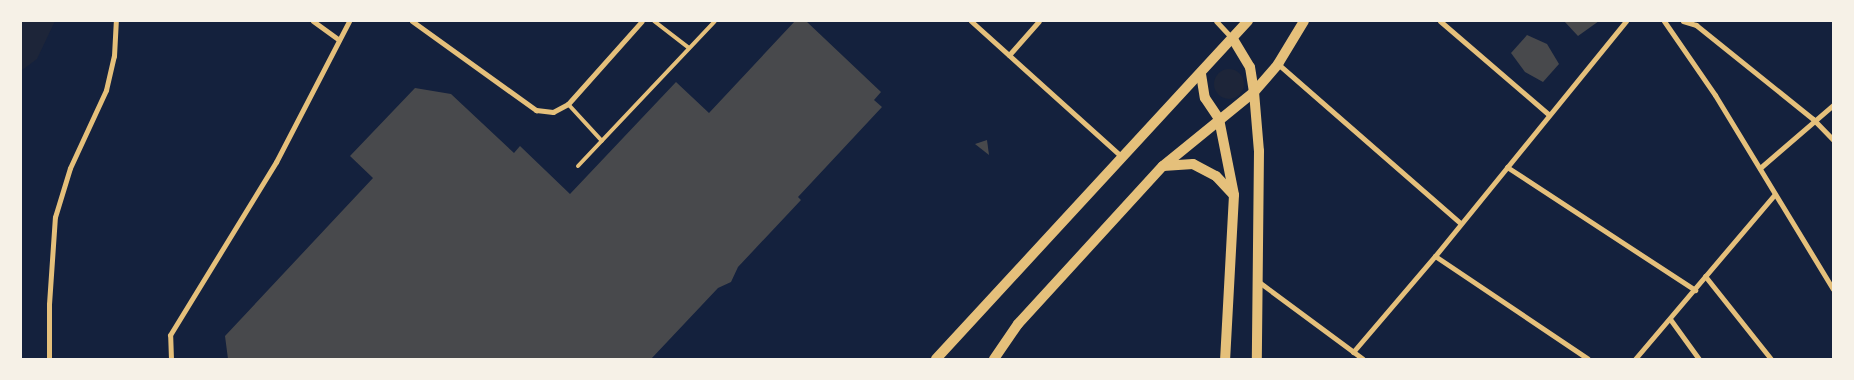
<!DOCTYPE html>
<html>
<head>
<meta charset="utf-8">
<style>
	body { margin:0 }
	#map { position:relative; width:1854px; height:380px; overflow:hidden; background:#14213d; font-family:Arial,sans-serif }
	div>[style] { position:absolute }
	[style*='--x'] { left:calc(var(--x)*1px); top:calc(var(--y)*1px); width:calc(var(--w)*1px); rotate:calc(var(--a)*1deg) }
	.green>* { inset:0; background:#1d2539 }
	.round { border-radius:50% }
	.building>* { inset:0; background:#48494c }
	.service>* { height:4px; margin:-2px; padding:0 2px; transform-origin:2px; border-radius:2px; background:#e5c07b }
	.minor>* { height:5px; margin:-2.5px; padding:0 2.5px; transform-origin:2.5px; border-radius:2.5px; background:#e5c07b }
	.secondary>* { height:10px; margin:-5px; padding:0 5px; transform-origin:5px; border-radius:5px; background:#e5c07b }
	span { translate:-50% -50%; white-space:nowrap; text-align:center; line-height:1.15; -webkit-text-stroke:5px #f6f1e7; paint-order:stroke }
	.frame { position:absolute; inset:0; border:22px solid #f6f1e7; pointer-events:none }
</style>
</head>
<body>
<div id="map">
	<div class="green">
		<div style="clip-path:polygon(21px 21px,55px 21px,37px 59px,21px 71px)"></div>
		<div class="round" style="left:1214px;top:69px;width:30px;height:30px"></div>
	</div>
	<div class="building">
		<div style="clip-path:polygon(795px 21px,806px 21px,881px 92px,874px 100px,882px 107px,798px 197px,801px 200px,738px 267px,731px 282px,718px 288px,651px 359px,228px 359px,225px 336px,373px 178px,350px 156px,415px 88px,451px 94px,514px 153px,520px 146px,570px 194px,676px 82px,709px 113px)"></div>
		<div style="clip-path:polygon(1564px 21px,1599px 21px,1578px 36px)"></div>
		<div style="clip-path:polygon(1527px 35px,1547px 44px,1559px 64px,1543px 82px,1525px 72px,1511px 53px)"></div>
		<div style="clip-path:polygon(987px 140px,989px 155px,975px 144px)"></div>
	</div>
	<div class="service">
		<div style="--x:654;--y:21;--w:44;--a:37.6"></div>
		<div style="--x:568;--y:104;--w:50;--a:47.4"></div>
		<div style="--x:578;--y:166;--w:199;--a:-46.6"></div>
	</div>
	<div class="minor">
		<div style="--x:313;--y:21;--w:32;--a:36"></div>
		<div style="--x:412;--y:21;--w:153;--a:35.7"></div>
		<div style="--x:536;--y:110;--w:17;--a:7"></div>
		<div style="--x:553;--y:112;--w:17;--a:-28"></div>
		<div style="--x:568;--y:104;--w:111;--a:-48.3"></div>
		<div style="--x:971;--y:21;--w:203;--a:42"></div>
		<div style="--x:1216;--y:21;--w:25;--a:47"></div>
		<div style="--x:1440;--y:21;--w:143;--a:40.7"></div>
		<div style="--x:1664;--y:21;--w:90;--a:55.4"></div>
		<div style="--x:1715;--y:95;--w:227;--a:58.7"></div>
		<div style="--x:1683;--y:21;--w:14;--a:17"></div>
		<div style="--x:1696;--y:25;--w:150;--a:38.8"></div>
		<div style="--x:1813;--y:119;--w:29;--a:46"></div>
		<div style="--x:1009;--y:55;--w:45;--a:-48.6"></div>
		<div style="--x:1278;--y:64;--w:242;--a:41.1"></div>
		<div style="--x:1507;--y:167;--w:225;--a:33.2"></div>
		<div style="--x:1760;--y:168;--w:96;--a:-40.8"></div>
		<div style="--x:1435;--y:256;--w:184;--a:33.9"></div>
		<div style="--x:1705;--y:276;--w:106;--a:51.5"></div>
		<div style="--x:1259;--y:282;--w:129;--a:36.5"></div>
		<div style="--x:1670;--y:319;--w:49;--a:54.1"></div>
		<div style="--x:1353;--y:352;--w:126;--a:-49.5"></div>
		<div style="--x:1435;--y:256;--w:303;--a:-50.9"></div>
		<div style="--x:49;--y:359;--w:55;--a:-90"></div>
		<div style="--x:49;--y:304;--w:87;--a:-86.1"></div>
		<div style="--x:55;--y:217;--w:51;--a:-73"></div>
		<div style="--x:70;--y:168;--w:86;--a:-65.2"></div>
		<div style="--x:106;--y:90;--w:35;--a:-77"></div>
		<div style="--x:114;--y:56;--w:35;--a:-87"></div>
		<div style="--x:171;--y:359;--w:24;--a:-92"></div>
		<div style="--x:170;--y:335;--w:203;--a:-58.5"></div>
		<div style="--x:276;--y:162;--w:159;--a:-62.6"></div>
		<div style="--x:1635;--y:359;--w:216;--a:-49.7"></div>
	</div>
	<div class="secondary">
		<div style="--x:1233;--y:39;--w:33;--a:59"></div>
		<div style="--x:1250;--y:67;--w:25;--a:81"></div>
		<div style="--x:1254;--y:92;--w:59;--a:85.2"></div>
		<div style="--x:1259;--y:151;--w:208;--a:90.6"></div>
		<div style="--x:1201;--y:74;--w:24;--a:81"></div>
		<div style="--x:1205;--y:98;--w:25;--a:56"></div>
		<div style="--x:1219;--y:119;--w:77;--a:78.8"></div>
		<div style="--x:1234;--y:195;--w:164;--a:93.1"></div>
		<div style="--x:1163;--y:166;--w:30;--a:-4"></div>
		<div style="--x:1193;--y:164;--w:26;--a:28"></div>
		<div style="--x:1216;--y:176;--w:26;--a:47"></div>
		<div style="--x:936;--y:359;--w:460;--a:-47.3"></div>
		<div style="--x:994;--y:359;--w:42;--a:-55.6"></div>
		<div style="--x:1018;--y:324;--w:214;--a:-47.5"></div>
		<div style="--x:1163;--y:166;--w:117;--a:-39.1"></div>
		<div style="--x:1254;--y:92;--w:37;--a:-49"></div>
		<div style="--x:1278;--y:64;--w:50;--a:-58.8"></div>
	</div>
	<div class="frame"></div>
</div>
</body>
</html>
